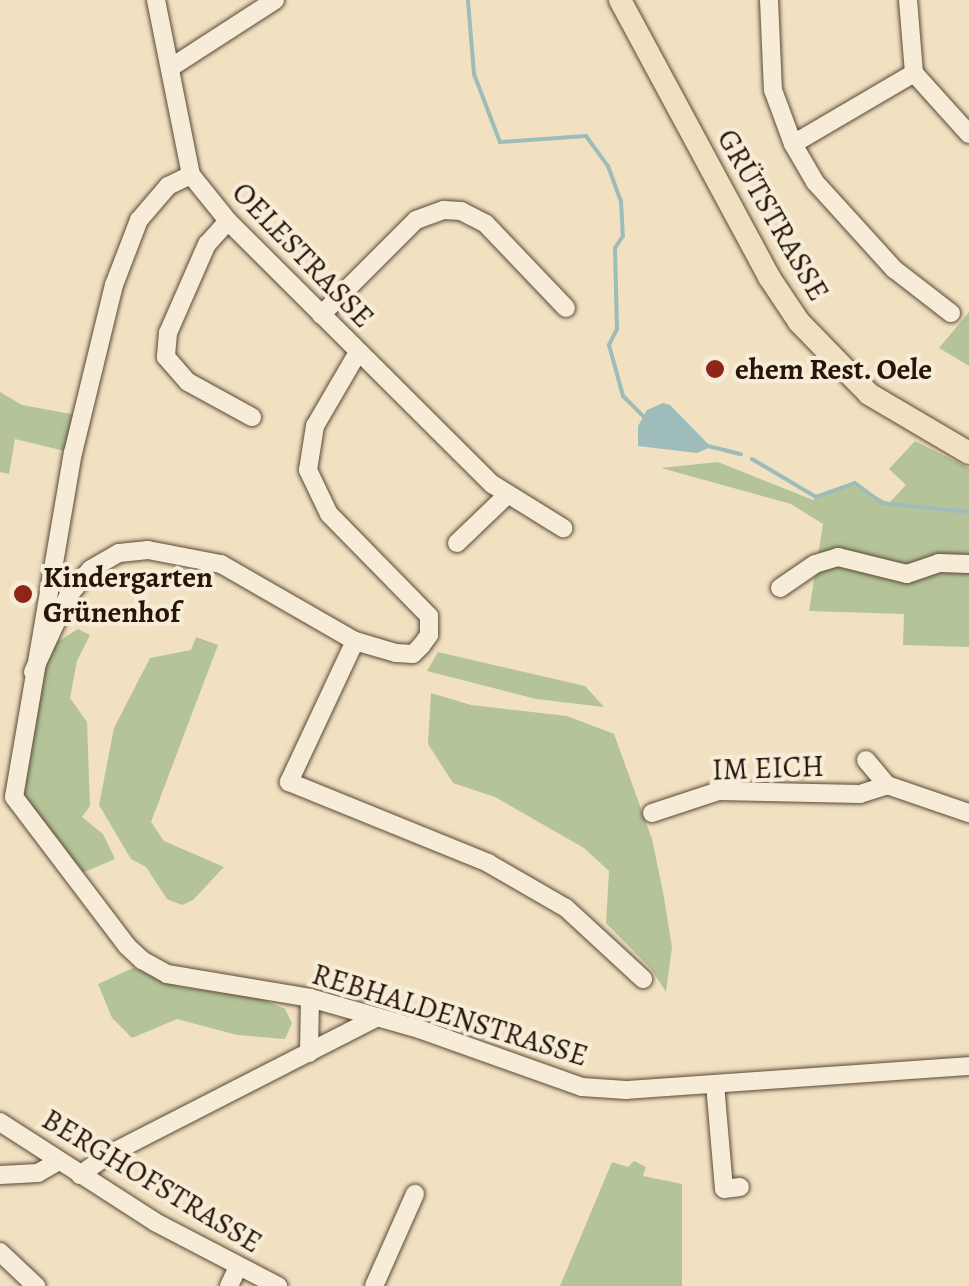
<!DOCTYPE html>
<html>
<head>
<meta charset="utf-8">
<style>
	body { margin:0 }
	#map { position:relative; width:969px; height:1286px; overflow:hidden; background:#f1e1c1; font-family:Alegreya,serif }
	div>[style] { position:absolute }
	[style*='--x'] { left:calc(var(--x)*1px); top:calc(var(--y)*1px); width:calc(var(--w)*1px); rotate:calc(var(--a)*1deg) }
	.green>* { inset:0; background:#b4c498 }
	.water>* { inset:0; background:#9dbcba }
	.stream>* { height:4px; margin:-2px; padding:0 2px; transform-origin:2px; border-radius:2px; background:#9dbcba }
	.roads { filter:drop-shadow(0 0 2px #5a4837) drop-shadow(0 0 2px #5a4837) }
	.minor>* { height:18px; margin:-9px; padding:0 9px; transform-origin:9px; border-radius:9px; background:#f6ecd7 }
	.major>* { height:22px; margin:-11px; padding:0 11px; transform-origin:11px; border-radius:11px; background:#f1e1c1 }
	.dots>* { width:28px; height:28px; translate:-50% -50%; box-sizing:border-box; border:5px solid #f6ecd7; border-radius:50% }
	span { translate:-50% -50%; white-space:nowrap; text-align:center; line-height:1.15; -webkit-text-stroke:8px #f6ecd7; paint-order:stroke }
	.street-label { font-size:30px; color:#271509 }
	.poi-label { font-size:30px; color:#271509; font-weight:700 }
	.left { translate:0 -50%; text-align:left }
</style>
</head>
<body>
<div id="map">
	<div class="green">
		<div style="clip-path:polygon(969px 312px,969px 366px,939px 348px)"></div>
		<div style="clip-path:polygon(0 392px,22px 405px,82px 416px,73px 453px,15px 439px,9px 474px,0 472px)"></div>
		<div style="clip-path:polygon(915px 441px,969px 468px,969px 647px,903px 645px,904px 614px,809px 611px,823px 524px,791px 504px,661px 468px,718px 462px,813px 500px,850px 483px,889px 503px,906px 485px,889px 469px)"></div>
		<div style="clip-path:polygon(78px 629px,90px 635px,77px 661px,70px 698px,87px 722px,90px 806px,82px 817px,103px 834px,115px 859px,75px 876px,14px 797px,33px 672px,51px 646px)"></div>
		<div style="clip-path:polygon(196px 637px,218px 645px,151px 822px,164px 841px,224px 867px,193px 900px,182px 905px,167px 899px,146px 867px,131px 859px,99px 805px,114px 728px,150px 658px,191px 650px)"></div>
		<div style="clip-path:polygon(438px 652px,585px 686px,604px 707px,536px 699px,427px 671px)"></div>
		<div style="clip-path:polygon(431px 693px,471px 705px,567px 716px,614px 734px,652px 839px,663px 892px,672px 947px,666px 992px,651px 969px,606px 923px,609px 871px,584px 848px,542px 824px,495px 797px,453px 783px,428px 744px)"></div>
		<div style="clip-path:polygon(133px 968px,181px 987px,259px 998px,285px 1009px,292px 1023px,285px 1039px,237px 1035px,177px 1019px,132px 1038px,112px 1018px,98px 984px)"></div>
		<div style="clip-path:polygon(634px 1161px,646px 1167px,643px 1176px,682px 1184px,682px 1286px,560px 1286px,612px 1162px,628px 1167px)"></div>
	</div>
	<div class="water">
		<div style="clip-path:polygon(663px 403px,670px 405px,711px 447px,697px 453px,638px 446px,638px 426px,647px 410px)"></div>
	</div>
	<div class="stream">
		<div style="--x:468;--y:1;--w:73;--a:85.3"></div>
		<div style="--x:474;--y:74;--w:73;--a:69.1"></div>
		<div style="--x:500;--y:142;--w:86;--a:-4"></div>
		<div style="--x:586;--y:136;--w:37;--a:54"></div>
		<div style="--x:608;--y:166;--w:37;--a:70"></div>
		<div style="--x:621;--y:201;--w:35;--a:87"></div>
		<div style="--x:623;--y:236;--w:14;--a:124"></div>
		<div style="--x:615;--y:248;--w:81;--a:88.6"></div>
		<div style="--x:617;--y:329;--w:18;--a:117"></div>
		<div style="--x:609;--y:345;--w:53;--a:74.6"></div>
		<div style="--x:623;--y:396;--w:31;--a:45"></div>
		<div style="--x:708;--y:446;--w:34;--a:14"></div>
		<div style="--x:752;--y:459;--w:74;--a:30.7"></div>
		<div style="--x:816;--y:497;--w:41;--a:-19.7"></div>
		<div style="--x:855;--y:483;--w:34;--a:37"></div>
		<div style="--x:882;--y:503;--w:87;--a:5.9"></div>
	</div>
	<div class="roads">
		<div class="minor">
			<div style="--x:156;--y:0;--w:178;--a:78.7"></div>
			<div style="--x:191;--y:175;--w:59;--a:51.2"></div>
			<div style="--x:228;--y:221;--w:373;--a:44.9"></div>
			<div style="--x:492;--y:484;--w:84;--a:31.8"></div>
			<div style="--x:769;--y:0;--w:90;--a:87.5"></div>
			<div style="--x:773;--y:90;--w:58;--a:69.7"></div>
			<div style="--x:793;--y:144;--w:44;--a:59.9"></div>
			<div style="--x:815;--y:182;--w:118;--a:47.8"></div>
			<div style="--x:894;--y:269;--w:72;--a:37.7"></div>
			<div style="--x:908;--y:0;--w:73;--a:85.3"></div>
			<div style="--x:914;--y:73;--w:82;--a:48"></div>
			<div style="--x:170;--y:68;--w:125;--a:-32.9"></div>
			<div style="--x:793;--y:144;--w:140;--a:-30.4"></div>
			<div style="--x:228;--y:221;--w:31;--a:132"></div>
			<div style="--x:207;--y:244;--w:97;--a:113.7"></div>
			<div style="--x:168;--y:333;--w:24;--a:95"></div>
			<div style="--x:166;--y:357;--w:33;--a:49"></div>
			<div style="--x:188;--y:382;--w:73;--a:28.7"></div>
			<div style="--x:321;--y:315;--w:134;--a:-45"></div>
			<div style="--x:416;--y:220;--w:30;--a:-20"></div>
			<div style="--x:444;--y:210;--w:17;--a:3"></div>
			<div style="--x:461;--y:211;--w:28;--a:27"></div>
			<div style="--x:486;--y:224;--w:116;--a:46.4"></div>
			<div style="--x:457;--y:543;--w:69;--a:-43.8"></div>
			<div style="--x:780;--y:588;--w:42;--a:-34.4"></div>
			<div style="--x:815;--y:564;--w:24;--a:-17"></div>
			<div style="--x:838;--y:557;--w:71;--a:13.8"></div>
			<div style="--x:907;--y:574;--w:34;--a:-19"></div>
			<div style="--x:939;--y:563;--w:30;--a:2"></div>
			<div style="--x:355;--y:641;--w:156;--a:115.1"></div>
			<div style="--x:289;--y:782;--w:215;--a:22.1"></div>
			<div style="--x:488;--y:863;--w:90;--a:30"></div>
			<div style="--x:566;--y:908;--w:105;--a:42.7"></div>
			<div style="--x:33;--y:672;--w:84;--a:-65.3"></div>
			<div style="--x:68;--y:596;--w:35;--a:-50"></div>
			<div style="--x:91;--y:569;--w:32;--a:-30"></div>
			<div style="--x:119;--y:553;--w:29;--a:-6"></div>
			<div style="--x:148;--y:550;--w:74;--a:10.9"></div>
			<div style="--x:221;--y:564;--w:155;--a:29.9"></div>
			<div style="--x:355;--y:641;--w:43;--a:16.3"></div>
			<div style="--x:396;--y:653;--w:17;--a:3"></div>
			<div style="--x:413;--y:654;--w:11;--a:-45"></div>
			<div style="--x:421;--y:646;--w:14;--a:-54"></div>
			<div style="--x:429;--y:635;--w:19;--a:-90"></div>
			<div style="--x:429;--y:616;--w:143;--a:-134.4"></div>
			<div style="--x:329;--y:514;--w:49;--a:-115.5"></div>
			<div style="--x:308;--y:470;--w:45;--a:-81"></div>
			<div style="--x:315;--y:426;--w:86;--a:-59.8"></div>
			<div style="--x:866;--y:760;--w:33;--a:50"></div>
			<div style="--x:14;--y:797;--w:187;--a:52.8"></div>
			<div style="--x:127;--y:946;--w:21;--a:43"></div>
			<div style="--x:142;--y:960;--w:29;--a:29"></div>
			<div style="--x:167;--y:974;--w:145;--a:9.5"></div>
			<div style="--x:310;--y:998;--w:113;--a:15.9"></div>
			<div style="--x:419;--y:1029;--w:173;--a:19.6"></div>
			<div style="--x:582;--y:1087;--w:44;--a:3.9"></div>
			<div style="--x:626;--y:1090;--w:344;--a:-4"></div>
			<div style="--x:14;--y:797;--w:349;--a:-80.3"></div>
			<div style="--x:73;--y:453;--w:173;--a:-76.3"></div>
			<div style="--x:114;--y:285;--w:70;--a:-69"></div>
			<div style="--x:139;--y:220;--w:45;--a:-49.5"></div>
			<div style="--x:168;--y:186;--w:25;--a:-26"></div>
			<div style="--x:652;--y:813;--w:71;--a:-18.2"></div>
			<div style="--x:719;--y:791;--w:141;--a:1.2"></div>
			<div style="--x:860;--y:794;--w:28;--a:-18"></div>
			<div style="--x:887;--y:785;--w:87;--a:18.9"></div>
			<div style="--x:309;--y:1053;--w:55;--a:-89"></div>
			<div style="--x:715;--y:1084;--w:105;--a:85.1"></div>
			<div style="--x:724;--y:1189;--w:16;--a:-7"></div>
			<div style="--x:0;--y:1122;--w:184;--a:32.8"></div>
			<div style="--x:155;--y:1222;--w:139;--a:27.5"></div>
			<div style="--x:0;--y:1175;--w:38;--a:-3"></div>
			<div style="--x:38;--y:1173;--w:24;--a:-30"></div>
			<div style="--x:80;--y:1175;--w:32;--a:-36"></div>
			<div style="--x:106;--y:1156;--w:305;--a:-27.1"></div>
			<div style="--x:0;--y:1252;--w:50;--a:43.4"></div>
			<div style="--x:229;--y:1286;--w:21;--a:-65"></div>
			<div style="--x:374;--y:1286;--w:101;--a:-66"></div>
		</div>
		<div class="major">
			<div style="--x:620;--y:0;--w:315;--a:61.7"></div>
			<div style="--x:769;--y:277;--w:54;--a:56.3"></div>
			<div style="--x:799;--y:322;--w:100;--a:45.8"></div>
			<div style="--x:869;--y:394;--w:116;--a:30.5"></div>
		</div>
	</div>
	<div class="dots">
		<div style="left:715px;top:369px;background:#8f2418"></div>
		<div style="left:23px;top:594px;background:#8f2418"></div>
	</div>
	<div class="street-label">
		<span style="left:773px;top:215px;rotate:60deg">GRÜTSTRASSE</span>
		<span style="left:303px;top:255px;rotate:46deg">OELESTRASSE</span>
		<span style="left:768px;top:768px;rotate:-2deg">IM EICH</span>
		<span style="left:450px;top:1015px;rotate:17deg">REBHALDENSTRASSE</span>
		<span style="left:152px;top:1181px;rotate:31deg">BERGHOFSTRASSE</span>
	</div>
	<div class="poi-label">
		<span class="left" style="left:735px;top:369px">ehem Rest. Oele</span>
		<span class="left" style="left:43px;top:594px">Kindergarten<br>Grünenhof</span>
	</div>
</div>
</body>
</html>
